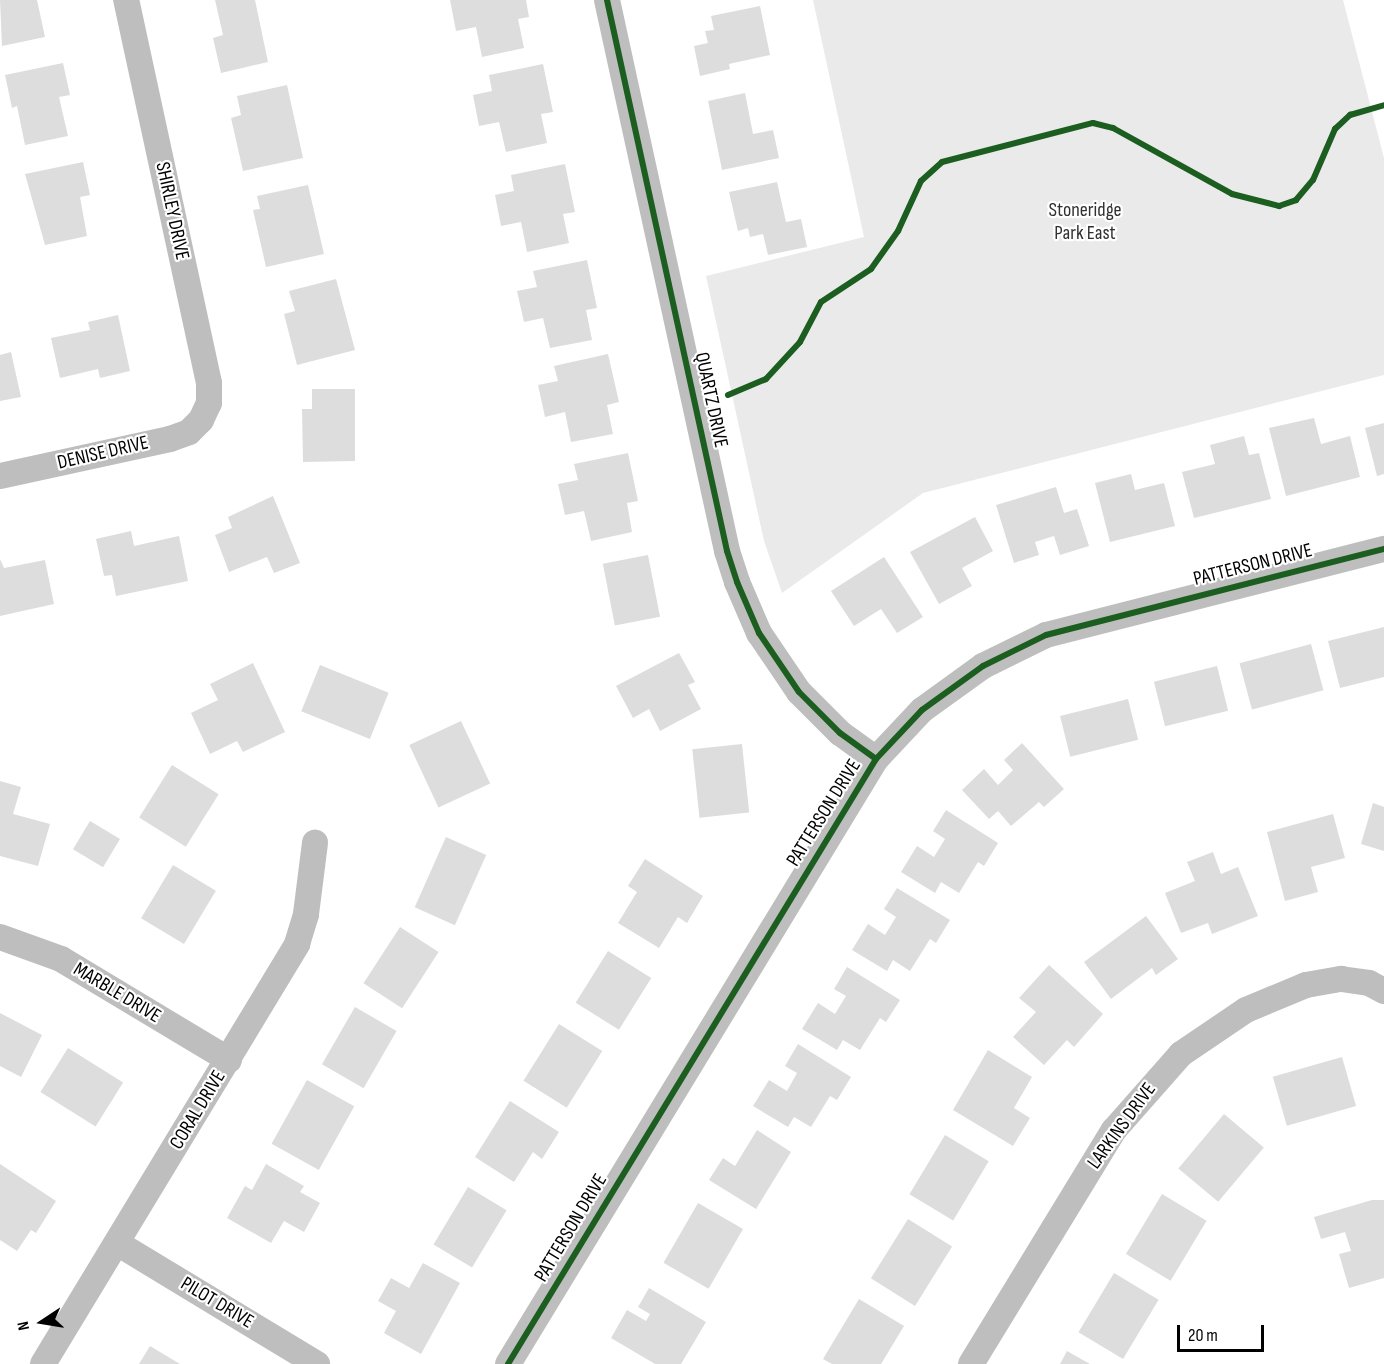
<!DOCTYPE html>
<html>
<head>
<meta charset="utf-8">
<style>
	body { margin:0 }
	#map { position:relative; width:1384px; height:1364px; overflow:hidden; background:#fff; font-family:"Sofia Sans Condensed",sans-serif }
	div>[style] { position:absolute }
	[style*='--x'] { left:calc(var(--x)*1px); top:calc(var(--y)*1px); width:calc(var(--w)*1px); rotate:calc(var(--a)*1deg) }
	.green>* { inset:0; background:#eaeaea }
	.building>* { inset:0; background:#ddd; transform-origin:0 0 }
	.street>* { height:26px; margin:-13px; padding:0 13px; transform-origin:13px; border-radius:13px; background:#bebebe }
	.cycleway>* { height:6px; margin:-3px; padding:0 3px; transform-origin:3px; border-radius:3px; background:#1b5e20 }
	span { translate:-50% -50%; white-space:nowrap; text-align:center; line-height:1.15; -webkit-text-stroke:4.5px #fff; paint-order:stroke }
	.park-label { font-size:20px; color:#303030 }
	.street-label { font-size:20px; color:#000 }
	.north { position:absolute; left:12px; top:1292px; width:60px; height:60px; -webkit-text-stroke:4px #fff; paint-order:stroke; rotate:258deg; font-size:16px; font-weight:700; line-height:24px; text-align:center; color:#000 }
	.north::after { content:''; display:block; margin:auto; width:21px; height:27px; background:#000; clip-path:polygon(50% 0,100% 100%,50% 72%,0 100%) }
	.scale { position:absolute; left:1177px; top:1325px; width:87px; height:27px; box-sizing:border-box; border:3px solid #000; border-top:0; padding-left:8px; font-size:18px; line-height:21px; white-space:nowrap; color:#000; -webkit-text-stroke:4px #fff; paint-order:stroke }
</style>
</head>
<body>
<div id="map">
	<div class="green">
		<div style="clip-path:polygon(813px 0,1343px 0,1384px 158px,1384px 375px,923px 493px,782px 593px,764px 541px,706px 276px,864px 237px)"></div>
	</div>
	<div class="building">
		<div style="clip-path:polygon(0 0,37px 0,45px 37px,2px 46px)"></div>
		<div style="clip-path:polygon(215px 0,255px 0,268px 62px,221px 73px,213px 38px,223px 35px)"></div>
		<div style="clip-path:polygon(450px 0,526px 0,529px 17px,518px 19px,524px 48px,482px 57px,476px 27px,456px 31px)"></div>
		<div style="clip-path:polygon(760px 6px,770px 55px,729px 64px,730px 69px,700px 76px,694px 46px,708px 43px,705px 31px,714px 30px,711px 16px)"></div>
		<div style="clip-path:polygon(63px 63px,70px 95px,59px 97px,68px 136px,25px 145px,17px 106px,12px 108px,5px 75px)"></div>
		<div style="clip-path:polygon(543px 64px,553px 112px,541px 114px,547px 143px,506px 152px,499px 122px,479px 126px,473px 95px,492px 91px,489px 75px)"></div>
		<div style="clip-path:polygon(287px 85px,303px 158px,243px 171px,231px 118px,241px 115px,237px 96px)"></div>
		<div style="clip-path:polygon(745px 93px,753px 134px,773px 130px,779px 158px,722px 170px,708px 101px)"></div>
		<div style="clip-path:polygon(83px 162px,90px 195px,80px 197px,87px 236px,45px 245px,25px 174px)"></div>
		<div style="clip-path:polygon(565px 164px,575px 212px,563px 214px,569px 243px,527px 252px,521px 222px,501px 226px,495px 195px,514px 191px,511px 175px)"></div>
		<div style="clip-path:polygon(777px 182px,786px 222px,801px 219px,807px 247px,768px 255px,763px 234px,750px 237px,748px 228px,738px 231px,729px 192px)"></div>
		<div style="clip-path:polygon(308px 185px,324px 254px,266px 267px,253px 210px,260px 209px,257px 196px)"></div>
		<div style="clip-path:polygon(587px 260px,597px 308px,586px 310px,592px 340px,550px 348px,543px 318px,524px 322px,517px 291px,537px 287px,533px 271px)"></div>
		<div style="clip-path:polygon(336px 279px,355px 350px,297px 365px,284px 314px,295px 311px,289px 291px)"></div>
		<div style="clip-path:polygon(118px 315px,130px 371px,100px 378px,98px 369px,60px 378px,51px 338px,90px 330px,88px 322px)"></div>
		<div style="clip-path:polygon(11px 352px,21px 397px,0 401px,0 355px)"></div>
		<div style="clip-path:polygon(608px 354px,619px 402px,607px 405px,613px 434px,571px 442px,565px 412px,545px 417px,538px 385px,558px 381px,554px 366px)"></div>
		<div style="clip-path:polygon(312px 389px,355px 389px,355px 461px,303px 462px,302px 409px,312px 409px)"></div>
		<div style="clip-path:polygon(1314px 418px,1321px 444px,1350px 436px,1360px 477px,1286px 496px,1269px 428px)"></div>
		<div style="clip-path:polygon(1384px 423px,1384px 474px,1377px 476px,1365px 428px)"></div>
		<div style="clip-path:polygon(1244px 436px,1249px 455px,1259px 453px,1271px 499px,1194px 518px,1182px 472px,1215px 464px,1210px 445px)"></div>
		<div style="clip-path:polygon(628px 453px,638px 501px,627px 503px,632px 532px,591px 541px,584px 511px,565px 515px,558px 484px,578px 480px,574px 464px)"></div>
		<div style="clip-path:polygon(1131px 474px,1135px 490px,1164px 483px,1175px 526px,1110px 542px,1095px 483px)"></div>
		<div style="clip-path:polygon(1056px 487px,1064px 513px,1077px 509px,1089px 546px,1060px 555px,1054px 536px,1035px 542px,1039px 555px,1014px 563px,996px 505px)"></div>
		<div style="clip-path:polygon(273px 496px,300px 563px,274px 573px,267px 557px,229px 572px,215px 535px,232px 528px,228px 517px)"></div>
		<div style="clip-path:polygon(975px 517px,993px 551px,962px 568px,972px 586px,939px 604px,910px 552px)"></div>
		<div style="clip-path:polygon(131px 531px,134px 546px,179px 536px,188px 581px,116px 596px,112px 575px,104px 576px,96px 539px)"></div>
		<div style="left:648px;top:555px;width:63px;height:46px;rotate:79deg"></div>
		<div style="clip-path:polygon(884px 557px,923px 617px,897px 633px,881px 609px,854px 626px,831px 591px)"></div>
		<div style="clip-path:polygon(0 559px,4px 568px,45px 560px,54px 604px,0 616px)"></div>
		<div style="clip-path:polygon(1384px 627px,1384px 677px,1340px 688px,1328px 641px)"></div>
		<div style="left:1311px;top:644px;width:48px;height:74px;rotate:75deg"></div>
		<div style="clip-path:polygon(679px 653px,695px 682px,688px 685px,701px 709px,660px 731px,649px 709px,633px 718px,616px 686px)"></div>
		<div style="clip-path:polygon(253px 663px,285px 732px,243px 752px,237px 741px,210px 754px,191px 713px,218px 700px,210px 684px)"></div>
		<div style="left:320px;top:665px;width:74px;height:50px;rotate:22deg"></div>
		<div style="left:1217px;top:666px;width:46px;height:65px;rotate:76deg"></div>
		<div style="left:1128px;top:699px;width:42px;height:70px;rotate:76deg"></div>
		<div style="left:461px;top:721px;width:69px;height:57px;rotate:65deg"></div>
		<div style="clip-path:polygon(1022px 743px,1064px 789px,1044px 807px,1039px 802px,1011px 826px,998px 811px,989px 819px,962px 790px,984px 769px,998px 785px,1013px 770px,1004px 760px)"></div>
		<div style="left:742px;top:744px;width:69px;height:50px;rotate:84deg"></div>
		<div style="left:172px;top:765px;width:55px;height:62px;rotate:32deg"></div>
		<div style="clip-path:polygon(0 781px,21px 787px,13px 814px,50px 824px,38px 866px,0 856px)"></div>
		<div style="clip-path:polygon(1373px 803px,1384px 807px,1384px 851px,1361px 844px)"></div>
		<div style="clip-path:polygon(946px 810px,998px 843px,984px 866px,978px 862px,959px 893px,941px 882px,935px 893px,901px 872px,917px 846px,934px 857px,945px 839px,933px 831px)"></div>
		<div style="clip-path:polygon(1333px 814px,1345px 858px,1311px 867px,1318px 892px,1285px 901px,1267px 832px)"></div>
		<div style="left:90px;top:821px;width:35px;height:33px;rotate:31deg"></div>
		<div style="left:446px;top:837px;width:44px;height:77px;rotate:24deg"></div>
		<div style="clip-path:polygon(1213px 852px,1221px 874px,1238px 867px,1258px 916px,1212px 934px,1208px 923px,1181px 933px,1165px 893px,1195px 881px,1187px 862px)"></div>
		<div style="clip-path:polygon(645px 859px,703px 896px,687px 923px,678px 917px,659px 948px,618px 923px,637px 892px,628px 886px)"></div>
		<div style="left:173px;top:865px;width:50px;height:62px;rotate:31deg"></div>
		<div style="clip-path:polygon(897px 888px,950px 920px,936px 943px,930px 939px,910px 971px,893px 960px,887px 971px,852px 950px,868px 924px,885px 935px,896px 917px,884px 909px)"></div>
		<div style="clip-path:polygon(1146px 916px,1178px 959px,1156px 975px,1152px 968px,1111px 999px,1084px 962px)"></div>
		<div style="left:400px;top:927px;width:46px;height:67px;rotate:33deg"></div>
		<div style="left:608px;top:951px;width:51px;height:61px;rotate:32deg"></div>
		<div style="clip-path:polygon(1049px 965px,1103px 1014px,1074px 1047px,1067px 1040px,1044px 1065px,1013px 1037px,1036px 1012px,1019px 998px)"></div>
		<div style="clip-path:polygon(847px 967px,900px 1000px,886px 1022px,880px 1018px,860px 1050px,843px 1040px,837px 1050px,802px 1029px,818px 1003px,835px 1014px,846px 996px,834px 989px)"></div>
		<div style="left:355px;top:1007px;width:48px;height:66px;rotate:30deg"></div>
		<div style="clip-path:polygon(0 1013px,42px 1035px,21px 1077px,0 1066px)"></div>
		<div style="left:559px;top:1024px;width:51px;height:67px;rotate:32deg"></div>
		<div style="clip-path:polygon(798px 1044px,851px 1077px,837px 1100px,830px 1096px,811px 1127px,794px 1117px,788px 1127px,753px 1106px,769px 1080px,787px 1091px,797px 1073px,785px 1066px)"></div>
		<div style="left:68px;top:1048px;width:65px;height:52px;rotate:32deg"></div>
		<div style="clip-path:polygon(988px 1050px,1032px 1077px,1014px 1108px,1030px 1118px,1013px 1146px,953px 1110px)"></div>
		<div style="left:1342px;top:1057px;width:51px;height:72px;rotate:74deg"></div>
		<div style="left:307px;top:1080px;width:54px;height:73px;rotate:29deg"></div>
		<div style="clip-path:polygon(510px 1101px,559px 1132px,542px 1159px,533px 1152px,514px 1182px,475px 1157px)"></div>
		<div style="left:1224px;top:1114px;width:52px;height:71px;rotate:40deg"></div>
		<div style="clip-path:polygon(757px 1130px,791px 1152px,756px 1209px,709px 1180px,723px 1158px,735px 1166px)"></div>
		<div style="left:945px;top:1135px;width:51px;height:69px;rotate:31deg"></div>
		<div style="clip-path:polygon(0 1164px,56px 1201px,36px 1233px,31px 1230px,17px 1251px,0 1240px)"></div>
		<div style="clip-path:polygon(266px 1164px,304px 1186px,300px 1192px,320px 1203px,304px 1232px,284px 1221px,271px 1243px,227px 1218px,245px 1186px,252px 1190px)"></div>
		<div style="left:468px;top:1187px;width:45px;height:67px;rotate:31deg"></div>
		<div style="left:1162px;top:1194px;width:52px;height:70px;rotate:31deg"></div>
		<div style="clip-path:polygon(1372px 1200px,1384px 1200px,1384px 1278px,1349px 1288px,1339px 1254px,1351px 1251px,1345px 1232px,1321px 1239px,1314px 1217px)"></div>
		<div style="left:698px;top:1203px;width:52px;height:69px;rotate:30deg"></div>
		<div style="left:908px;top:1219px;width:52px;height:70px;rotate:32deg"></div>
		<div style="clip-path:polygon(423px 1263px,460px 1283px,421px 1354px,384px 1333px,396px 1311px,378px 1301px,391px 1278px,409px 1288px)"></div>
		<div style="left:1114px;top:1273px;width:52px;height:69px;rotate:31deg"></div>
		<div style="clip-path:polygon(649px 1288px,706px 1322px,681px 1364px,655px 1364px,611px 1338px,627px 1310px,646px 1321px,650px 1314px,638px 1307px)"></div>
		<div style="clip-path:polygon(859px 1299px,904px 1326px,881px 1364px,832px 1364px,823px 1359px)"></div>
		<div style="clip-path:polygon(150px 1346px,180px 1364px,139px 1364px)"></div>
		<div style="clip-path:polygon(1067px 1351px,1090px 1364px,1060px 1364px)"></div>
	</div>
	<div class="street">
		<div style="--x:607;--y:0;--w:564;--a:77.71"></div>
		<div style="--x:727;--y:551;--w:33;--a:72"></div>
		<div style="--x:737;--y:582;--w:56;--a:66.7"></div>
		<div style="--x:759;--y:633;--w:71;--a:55.9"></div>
		<div style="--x:799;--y:692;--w:58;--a:45"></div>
		<div style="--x:840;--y:733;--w:44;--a:35.8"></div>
		<div style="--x:0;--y:476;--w:174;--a:-12.3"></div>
		<div style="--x:170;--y:439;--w:20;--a:-20"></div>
		<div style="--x:189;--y:432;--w:17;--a:-45"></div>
		<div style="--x:201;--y:420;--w:19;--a:-65"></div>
		<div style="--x:209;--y:403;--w:20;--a:-90"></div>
		<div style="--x:209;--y:383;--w:392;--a:-102.2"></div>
		<div style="--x:0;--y:937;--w:65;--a:19.8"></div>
		<div style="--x:61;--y:959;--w:196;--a:31"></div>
		<div style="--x:117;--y:1243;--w:234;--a:31.2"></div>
		<div style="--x:43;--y:1364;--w:491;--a:-58.8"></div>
		<div style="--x:297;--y:944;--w:31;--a:-73"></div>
		<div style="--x:306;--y:914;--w:72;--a:-82.8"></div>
		<div style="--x:508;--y:1364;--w:708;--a:-58.69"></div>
		<div style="--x:876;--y:759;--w:67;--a:-46.8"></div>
		<div style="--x:922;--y:710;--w:75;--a:-35.8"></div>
		<div style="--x:983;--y:666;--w:70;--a:-26.2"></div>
		<div style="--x:1046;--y:635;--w:349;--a:-14.3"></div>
		<div style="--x:971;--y:1364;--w:274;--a:-58.6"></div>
		<div style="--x:1114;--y:1130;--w:101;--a:-48.6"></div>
		<div style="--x:1181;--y:1054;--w:78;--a:-34.1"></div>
		<div style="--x:1246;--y:1010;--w:65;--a:-22.6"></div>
		<div style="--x:1306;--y:985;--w:36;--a:-10"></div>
		<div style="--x:1341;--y:979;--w:28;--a:8"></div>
		<div style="--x:1369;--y:983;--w:17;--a:28"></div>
	</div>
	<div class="cycleway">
		<div style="--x:607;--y:0;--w:564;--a:77.71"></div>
		<div style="--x:727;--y:551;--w:33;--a:72"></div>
		<div style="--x:737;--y:582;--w:56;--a:66.7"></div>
		<div style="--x:759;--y:633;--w:71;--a:55.9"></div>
		<div style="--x:799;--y:692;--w:58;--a:45"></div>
		<div style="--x:840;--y:733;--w:44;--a:35.8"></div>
		<div style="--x:728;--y:395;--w:41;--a:-22.8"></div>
		<div style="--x:766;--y:379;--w:50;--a:-47.4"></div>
		<div style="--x:800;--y:342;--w:45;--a:-62.3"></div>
		<div style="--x:821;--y:302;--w:60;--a:-33.4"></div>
		<div style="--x:871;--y:269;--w:47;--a:-54.6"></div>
		<div style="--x:898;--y:231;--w:55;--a:-65.3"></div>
		<div style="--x:921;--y:181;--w:28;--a:-42"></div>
		<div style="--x:942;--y:162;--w:156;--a:-14.5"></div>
		<div style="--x:1093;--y:123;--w:21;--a:14"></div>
		<div style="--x:1113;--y:128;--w:136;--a:29"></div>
		<div style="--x:1232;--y:194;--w:49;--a:14.3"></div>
		<div style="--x:1279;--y:206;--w:18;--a:-19"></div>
		<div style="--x:1296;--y:200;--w:26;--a:-50"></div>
		<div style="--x:1313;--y:180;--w:56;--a:-66.7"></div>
		<div style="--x:1335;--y:129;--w:21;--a:-43"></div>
		<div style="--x:1350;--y:115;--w:35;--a:-16"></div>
		<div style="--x:508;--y:1364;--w:708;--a:-58.69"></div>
		<div style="--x:876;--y:759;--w:67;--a:-46.8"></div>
		<div style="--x:922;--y:710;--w:75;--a:-35.8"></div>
		<div style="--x:983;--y:666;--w:70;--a:-26.2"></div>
		<div style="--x:1046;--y:635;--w:349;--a:-14.3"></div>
	</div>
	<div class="park-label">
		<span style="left:1085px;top:222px">Stoneridge<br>Park East</span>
	</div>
	<div class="street-label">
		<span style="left:172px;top:211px;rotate:78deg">SHIRLEY DRIVE</span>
		<span style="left:711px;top:400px;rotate:78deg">QUARTZ DRIVE</span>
		<span style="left:103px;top:453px;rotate:-13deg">DENISE DRIVE</span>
		<span style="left:1253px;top:565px;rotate:-14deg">PATTERSON DRIVE</span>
		<span style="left:824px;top:813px;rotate:-58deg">PATTERSON DRIVE</span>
		<span style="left:117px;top:993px;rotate:31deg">MARBLE DRIVE</span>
		<span style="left:198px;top:1110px;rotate:-59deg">CORAL DRIVE</span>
		<span style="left:1122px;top:1126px;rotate:-54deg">LARKINS DRIVE</span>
		<span style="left:571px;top:1228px;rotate:-59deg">PATTERSON DRIVE</span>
		<span style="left:217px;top:1303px;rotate:31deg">PILOT DRIVE</span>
	</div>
	<div class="north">N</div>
	<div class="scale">20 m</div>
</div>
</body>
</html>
